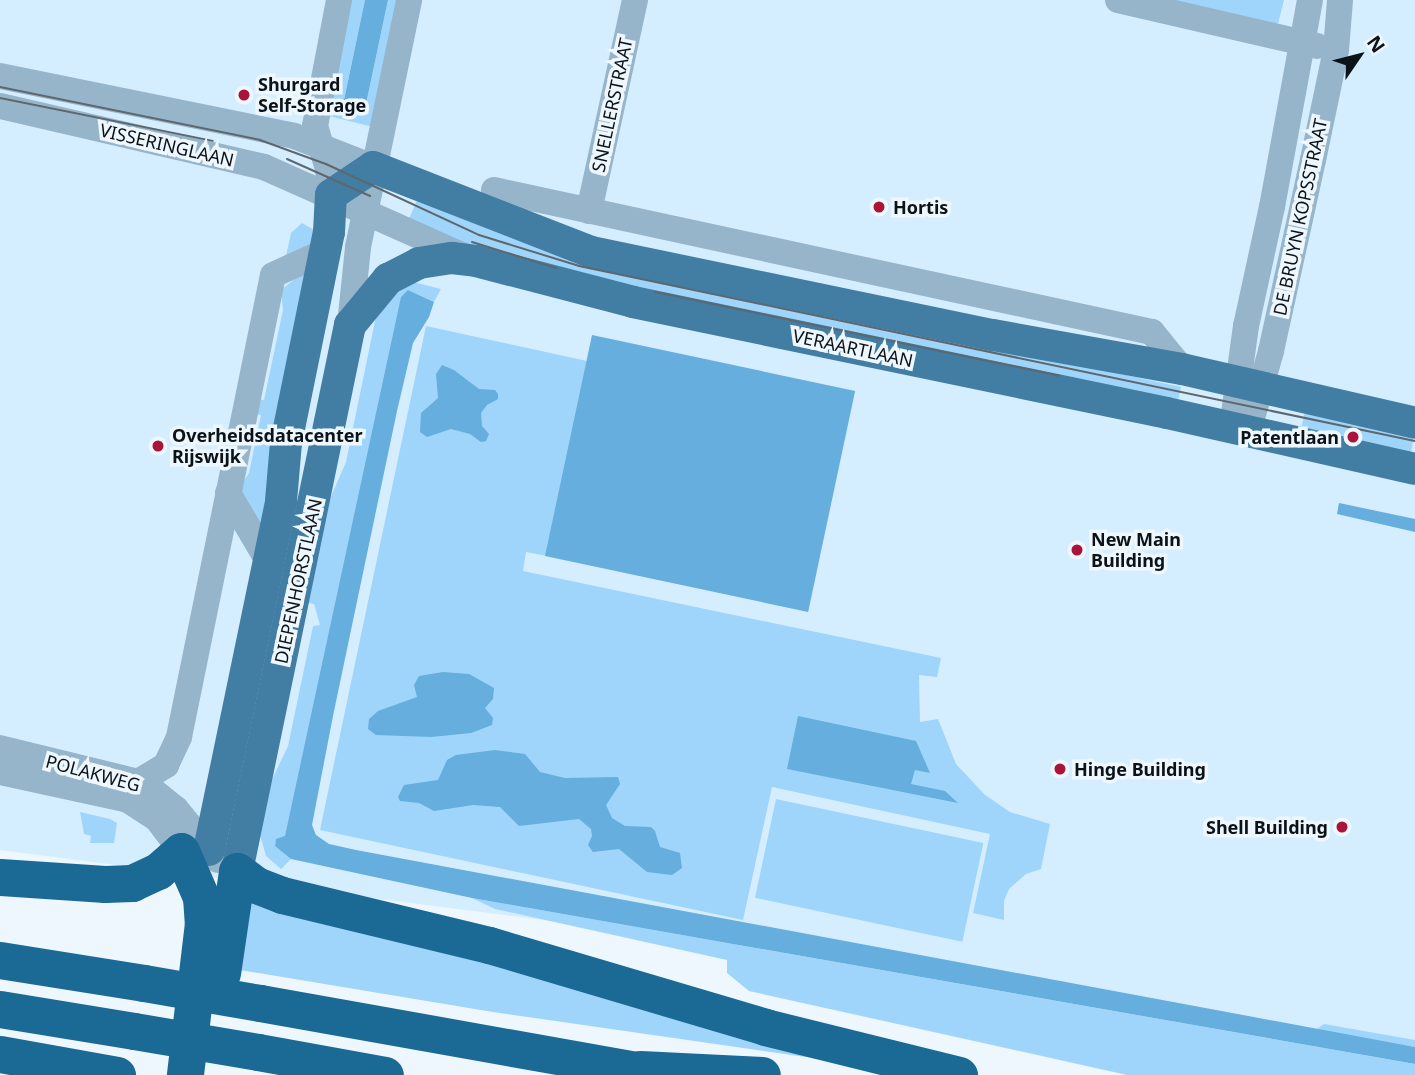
<!DOCTYPE html>
<html>
<head>
<meta charset="utf-8">
<style>
	body { margin:0 }
	#map { position:relative; width:1415px; height:1075px; overflow:hidden; background:#edf7fd; font-family:"Noto Sans",sans-serif }
	div>[style] { position:absolute }
	[style*='--x'] { left:calc(var(--x)*1px); top:calc(var(--y)*1px); width:calc(var(--w)*1px); rotate:calc(var(--a)*1deg) }
	.built>* { inset:0; background:#d5eeff }
	.green>* { inset:0; background:#9fd5fa; transform-origin:0 0 }
	.water>* { inset:0; background:#65aedd; transform-origin:0 0 }
	.minor>* { height:26px; margin:-13px; padding:0 13px; transform-origin:13px; border-radius:13px; background:#97b5ca }
	.major>* { height:32px; margin:-16px; padding:0 16px; transform-origin:16px; border-radius:16px; background:#427ea3 }
	.highway>* { height:37px; margin:-18.5px; padding:0 18.5px; transform-origin:18.5px; border-radius:18.5px; background:#1b6995 }
	.tram>* { height:2px; margin:-1px; padding:0 1px; transform-origin:1px; border-radius:1px; background:#5e676d }
	.highway-bridge>* { height:37px; margin:-18.5px; padding:0 18.5px; transform-origin:18.5px; border-radius:18.5px; background:#1b6995 }
	.dots>* { width:19px; height:19px; translate:-50% -50%; box-sizing:border-box; border:4px solid #edf7fd; border-radius:50% }
	span { translate:-50% -50%; white-space:nowrap; text-align:center; line-height:1.15; -webkit-text-stroke:7px #edf7fd; paint-order:stroke }
	.poi-label { font-size:18px; color:#0b1319; font-weight:700 }
	.left { translate:0 -50%; text-align:left }
	.right { translate:-100% -50%; text-align:right }
	.street-label { font-size:18px; color:#0b1319 }
	.north { position:absolute; left:1324px; top:21px; width:70px; height:70px; -webkit-text-stroke:5px #edf7fd; paint-order:stroke; rotate:55deg; font-size:19px; font-weight:700; line-height:28px; text-align:center; color:#0b1319 }
	.north::after { content:''; display:block; margin:auto; width:24px; height:32px; background:#0b1319; clip-path:polygon(50% 0,100% 100%,50% 72%,0 100%) }
</style>
</head>
<body>
<div id="map">
	<div class="built">
		<div style="clip-path:polygon(0 0,1415px 0,1415px 1047px,909px 967px,0 850px)"></div>
	</div>
	<div class="green">
		<div style="clip-path:polygon(345px 0,365px 0,344px 99px,359px 108px,366px 104px,388px 0,402px 0,376px 123px,369px 126px,325px 115px)"></div>
		<div style="clip-path:polygon(1159px 0,1284px 0,1278px 24px)"></div>
		<div style="clip-path:polygon(419px 196px,1056px 360px,1181px 387px,1177px 405px,514px 262px,407px 223px)"></div>
		<div style="clip-path:polygon(302px 223px,318px 232px,314px 244px,285px 261px,291px 233px)"></div>
		<div style="clip-path:polygon(311px 266px,264px 535px,239px 489px,249px 473px,261px 415px,255px 414px,257px 399px,264px 400px,283px 310px,281px 290px)"></div>
		<div style="clip-path:polygon(405px 280px,441px 289px,434px 302px,408px 290px,285px 837px,276px 840px,275px 846px,291px 859px,281px 869px,266px 856px,260px 835px,269px 786px,288px 746px,313px 626px,320px 625px,314px 604px,305px 602px,322px 517px,346px 462px,376px 316px)"></div>
		<div style="clip-path:polygon(426px 326px,587px 361px,547px 556px,526px 552px,523px 571px,941px 658px,937px 677px,919px 675px,920px 722px,938px 719px,956px 764px,985px 795px,1010px 812px,1050px 824px,1041px 869px,1026px 874px,1009px 889px,1004px 901px,1004px 920px,973px 913px,990px 834px,772px 787px,743px 920px,320px 830px)"></div>
		<div style="left:1305px;top:410px;width:112px;height:22px;rotate:11deg"></div>
		<div style="left:776px;top:799px;width:212px;height:101px;rotate:12deg"></div>
		<div style="clip-path:polygon(80px 812px,110px 819px,117px 823px,114px 843px,90px 843px,91px 836px,84px 834px)"></div>
		<div style="clip-path:polygon(472px 898px,1415px 1064px,1415px 1075px,1127px 1075px,749px 991px,727px 973px,727px 960px,495px 909px)"></div>
		<div style="clip-path:polygon(241px 900px,552px 978px,910px 1072px,493px 1012px,234px 969px)"></div>
		<div style="clip-path:polygon(1324px 1024px,1415px 1040px,1415px 1047px,1315px 1030px)"></div>
	</div>
	<div class="water">
		<div style="clip-path:polygon(365px 0,388px 0,366px 104px,359px 108px,348px 106px,344px 100px)"></div>
		<div style="clip-path:polygon(408px 290px,434px 302px,429px 317px,413px 343px,397px 411px,333px 716px,312px 825px,316px 835px,329px 844px,356px 850px,1415px 1047px,1415px 1064px,472px 898px,291px 859px,281px 851px,275px 846px,276px 839px,285px 836px,401px 297px)"></div>
		<div style="left:592px;top:335px;width:269px;height:226px;rotate:12deg"></div>
		<div style="clip-path:polygon(442px 365px,454px 370px,479px 389px,495px 390px,498px 394px,498px 399px,487px 405px,481px 413px,482px 426px,489px 434px,486px 441px,481px 442px,470px 434px,451px 429px,427px 437px,420px 432px,421px 413px,438px 398px,436px 374px)"></div>
		<div style="clip-path:polygon(1339px 503px,1415px 519px,1415px 532px,1337px 514px)"></div>
		<div style="clip-path:polygon(443px 672px,469px 674px,494px 688px,493px 699px,485px 708px,493px 718px,492px 725px,471px 733px,431px 737px,376px 735px,368px 729px,369px 719px,378px 711px,417px 697px,414px 685px,419px 676px)"></div>
		<div style="clip-path:polygon(798px 716px,916px 741px,930px 773px,915px 770px,911px 784px,945px 791px,958px 803px,787px 769px)"></div>
		<div style="clip-path:polygon(495px 750px,525px 754px,540px 772px,565px 778px,618px 777px,620px 784px,606px 805px,612px 818px,625px 826px,651px 827px,655px 831px,660px 847px,680px 853px,682px 868px,672px 875px,647px 872px,619px 849px,593px 852px,588px 845px,592px 836px,591px 829px,579px 819px,519px 826px,500px 807px,473px 805px,434px 811px,419px 803px,400px 801px,398px 797px,404px 785px,438px 780px,447px 760px,456px 755px)"></div>
	</div>
	<div class="minor">
		<div style="--x:1118;--y:0;--w:204;--a:13"></div>
		<div style="--x:0;--y:76;--w:300;--a:11.5"></div>
		<div style="--x:294;--y:136;--w:85;--a:21.4"></div>
		<div style="--x:0;--y:106;--w:271;--a:13"></div>
		<div style="--x:264;--y:167;--w:227;--a:24"></div>
		<div style="--x:494;--y:190;--w:673;--a:12.18"></div>
		<div style="--x:1152;--y:332;--w:48;--a:51"></div>
		<div style="--x:331;--y:195;--w:26;--a:-97"></div>
		<div style="--x:328;--y:169;--w:45;--a:-106.8"></div>
		<div style="--x:315;--y:126;--w:128;--a:-79.2"></div>
		<div style="--x:589;--y:211;--w:216;--a:-77.7"></div>
		<div style="--x:350;--y:325;--w:78;--a:-84.1"></div>
		<div style="--x:358;--y:247;--w:252;--a:-78.3"></div>
		<div style="--x:1232;--y:428;--w:103;--a:-82.2"></div>
		<div style="--x:1246;--y:326;--w:122;--a:-77.7"></div>
		<div style="--x:1272;--y:207;--w:210;--a:-79.6"></div>
		<div style="--x:1248;--y:432;--w:84;--a:-74.1"></div>
		<div style="--x:1271;--y:351;--w:196;--a:-77.6"></div>
		<div style="--x:1313;--y:160;--w:112;--a:-78.2"></div>
		<div style="--x:1336;--y:50;--w:50;--a:-85.4"></div>
		<div style="--x:228;--y:493;--w:79;--a:59.5"></div>
		<div style="--x:0;--y:748;--w:142;--a:13.8"></div>
		<div style="--x:138;--y:782;--w:13;--a:27"></div>
		<div style="--x:150;--y:788;--w:33;--a:39"></div>
		<div style="--x:176;--y:809;--w:66;--a:50.5"></div>
		<div style="--x:0;--y:772;--w:131;--a:12.3"></div>
		<div style="--x:128;--y:800;--w:35;--a:33"></div>
		<div style="--x:157;--y:819;--w:40;--a:53"></div>
		<div style="--x:138;--y:782;--w:33;--a:-31"></div>
		<div style="--x:166;--y:765;--w:31;--a:-65"></div>
		<div style="--x:179;--y:737;--w:471;--a:-78.5"></div>
		<div style="--x:273;--y:275;--w:58;--a:-24.4"></div>
	</div>
	<div class="major">
		<div style="--x:209;--y:850;--w:356;--a:-78.3"></div>
		<div style="--x:281;--y:501;--w:58;--a:-85.1"></div>
		<div style="--x:286;--y:443;--w:215;--a:-78.5"></div>
		<div style="--x:329;--y:232;--w:37;--a:-87"></div>
		<div style="--x:331;--y:195;--w:50;--a:-33.7"></div>
		<div style="--x:373;--y:167;--w:234;--a:21.3"></div>
		<div style="--x:591;--y:252;--w:410;--a:11.7"></div>
		<div style="--x:993;--y:335;--w:192;--a:10.2"></div>
		<div style="--x:1182;--y:369;--w:239;--a:13"></div>
		<div style="--x:237;--y:871;--w:558;--a:-78.31"></div>
		<div style="--x:350;--y:325;--w:60;--a:-50.4"></div>
		<div style="--x:388;--y:279;--w:35;--a:-27"></div>
		<div style="--x:419;--y:263;--w:33;--a:-9"></div>
		<div style="--x:452;--y:258;--w:24;--a:7"></div>
		<div style="--x:476;--y:261;--w:162;--a:14.6"></div>
		<div style="--x:633;--y:302;--w:545;--a:11.74"></div>
		<div style="--x:1167;--y:413;--w:254;--a:12.7"></div>
	</div>
	<div class="highway">
		<div style="--x:237;--y:871;--w:24;--a:36"></div>
		<div style="--x:256;--y:885;--w:28;--a:21"></div>
		<div style="--x:282;--y:895;--w:213;--a:13.6"></div>
		<div style="--x:489;--y:945;--w:288;--a:16.5"></div>
		<div style="--x:765;--y:1027;--w:200;--a:13.9"></div>
		<div style="--x:0;--y:877;--w:105;--a:3.8"></div>
		<div style="--x:105;--y:884;--w:27;--a:-2"></div>
		<div style="--x:132;--y:883;--w:29;--a:-25"></div>
		<div style="--x:158;--y:871;--w:30;--a:-41"></div>
		<div style="--x:181;--y:851;--w:50;--a:66.5"></div>
		<div style="--x:201;--y:897;--w:26;--a:86"></div>
		<div style="--x:203;--y:923;--w:153;--a:96.8"></div>
		<div style="--x:0;--y:960;--w:146;--a:9.1"></div>
		<div style="--x:222;--y:973;--w:103;--a:-81.6"></div>
		<div style="--x:260;--y:1003;--w:409;--a:10.1"></div>
		<div style="--x:0;--y:1009;--w:136;--a:9.3"></div>
		<div style="--x:258;--y:1052;--w:129;--a:10.3"></div>
		<div style="--x:0;--y:1054;--w:119;--a:10.2"></div>
		<div style="--x:640;--y:1069;--w:122;--a:2.8"></div>
	</div>
	<div class="tram">
		<div style="--x:0;--y:87;--w:265;--a:11.5"></div>
		<div style="--x:260;--y:140;--w:70;--a:20"></div>
		<div style="--x:326;--y:164;--w:169;--a:24.9"></div>
		<div style="--x:479;--y:235;--w:105;--a:17.2"></div>
		<div style="--x:579;--y:266;--w:854;--a:11.82"></div>
		<div style="--x:0;--y:98;--w:217;--a:11.4"></div>
		<div style="--x:287;--y:159;--w:91;--a:24"></div>
		<div style="--x:472;--y:242;--w:88;--a:17.2"></div>
		<div style="--x:655;--y:292;--w:413;--a:11.7"></div>
	</div>
	<div class="highway-bridge">
		<div style="--x:144;--y:983;--w:118;--a:9.8"></div>
		<div style="--x:134;--y:1031;--w:126;--a:9.6"></div>
	</div>
	<div class="dots">
		<div style="left:244px;top:95px;background:#aa133a"></div>
		<div style="left:879px;top:207px;background:#aa133a"></div>
		<div style="left:1353px;top:437px;background:#aa133a"></div>
		<div style="left:158px;top:446px;background:#aa133a"></div>
		<div style="left:1077px;top:550px;background:#aa133a"></div>
		<div style="left:1060px;top:769px;background:#aa133a"></div>
		<div style="left:1342px;top:827px;background:#aa133a"></div>
	</div>
	<div class="poi-label">
		<span class="left" style="left:258px;top:95px">Shurgard<br>Self-Storage</span>
		<span class="left" style="left:893px;top:207px">Hortis</span>
		<span class="left" style="left:172px;top:446px">Overheidsdatacenter<br>Rijswijk</span>
		<span class="right" style="left:1339px;top:437px">Patentlaan</span>
		<span class="left" style="left:1091px;top:550px">New Main<br>Building</span>
		<span class="left" style="left:1074px;top:769px">Hinge Building</span>
		<span class="right" style="left:1328px;top:827px">Shell Building</span>
	</div>
	<div class="street-label">
		<span style="left:612px;top:105px;rotate:-78deg">SNELLERSTRAAT</span>
		<span style="left:167px;top:145px;rotate:13deg">VISSERINGLAAN</span>
		<span style="left:1300px;top:217px;rotate:-78deg">DE BRUYN KOPSSTRAAT</span>
		<span style="left:853px;top:348px;rotate:12deg">VERAARTLAAN</span>
		<span style="left:298px;top:581px;rotate:-78deg">DIEPENHORSTLAAN</span>
		<span style="left:93px;top:773px;rotate:15deg">POLAKWEG</span>
	</div>
	<div class="north">N</div>
</div>
</body>
</html>
